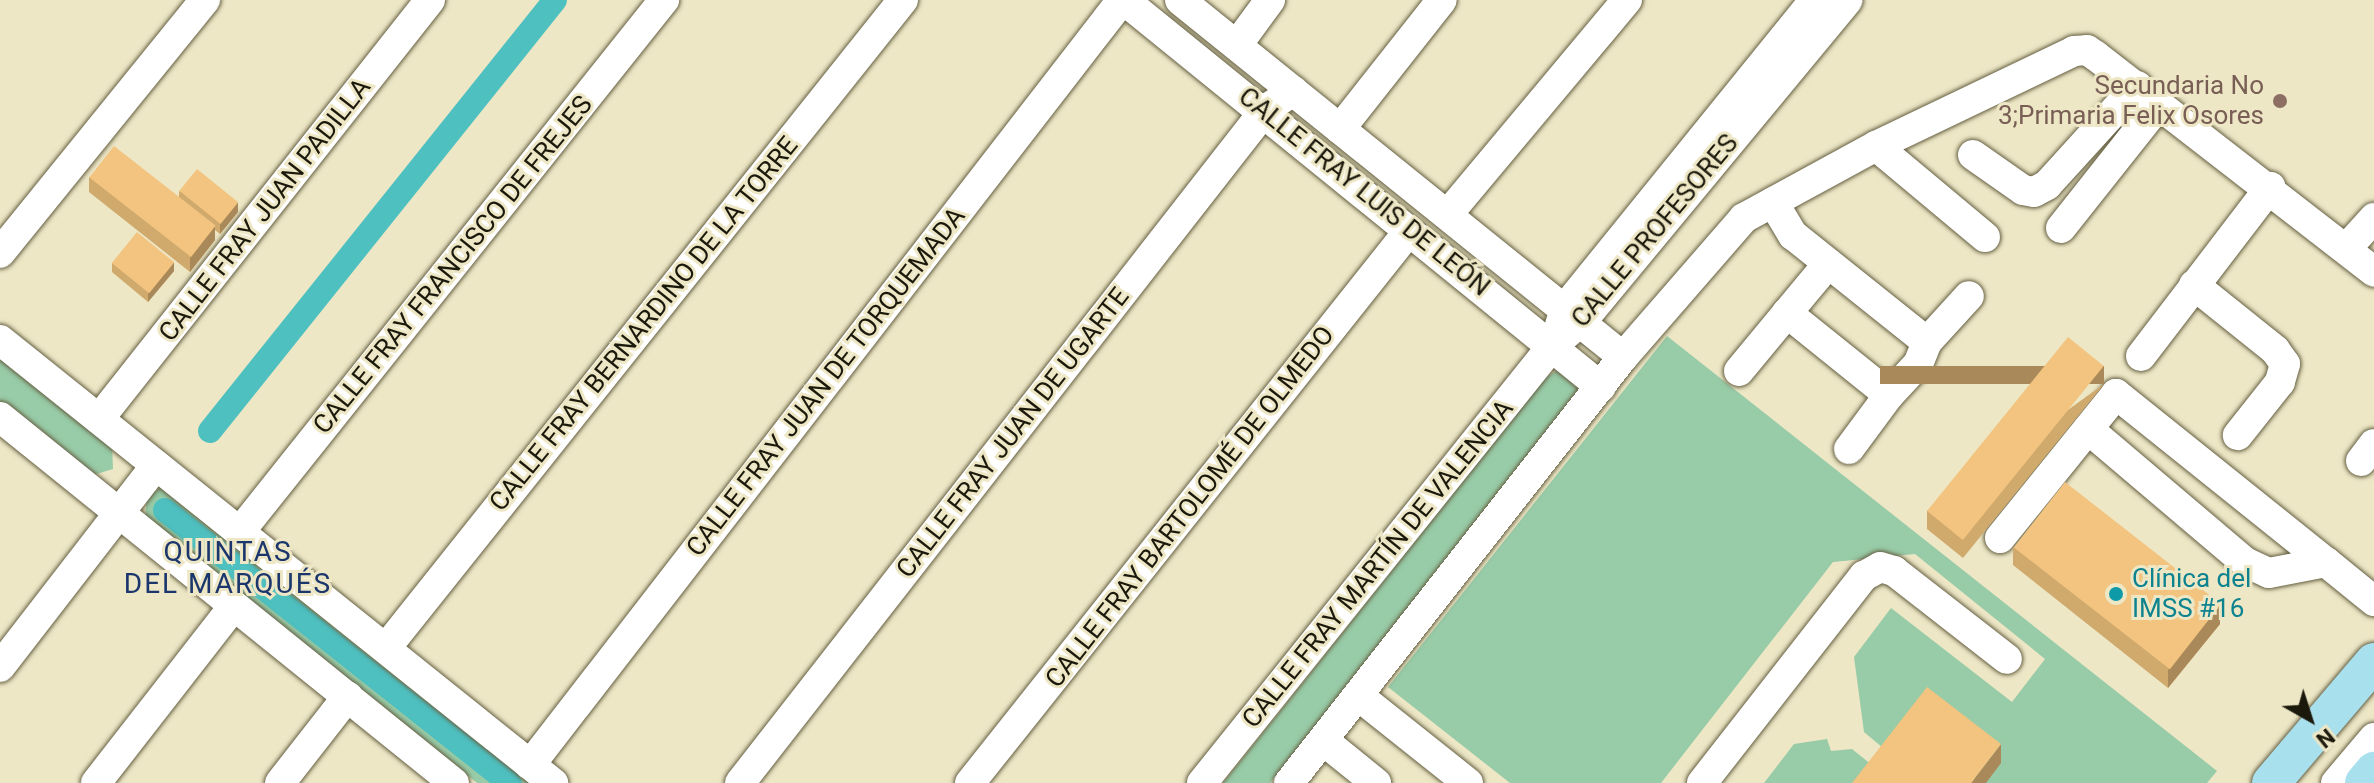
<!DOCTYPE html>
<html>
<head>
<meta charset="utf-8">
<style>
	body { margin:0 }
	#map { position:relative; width:2374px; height:783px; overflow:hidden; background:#ede7c6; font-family:Roboto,sans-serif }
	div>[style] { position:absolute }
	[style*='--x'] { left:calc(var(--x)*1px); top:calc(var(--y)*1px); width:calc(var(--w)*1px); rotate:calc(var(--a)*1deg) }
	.green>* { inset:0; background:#98cba7 }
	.canal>* { height:24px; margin:-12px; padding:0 12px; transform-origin:12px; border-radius:12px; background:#4ec0c0 }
	.roads { filter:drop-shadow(0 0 2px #655f42) drop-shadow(0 0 2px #655f42) }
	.minor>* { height:30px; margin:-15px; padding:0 15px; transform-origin:15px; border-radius:15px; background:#fff }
	.major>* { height:38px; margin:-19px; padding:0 19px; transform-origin:19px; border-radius:19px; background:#a9e0ee }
	.wall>* { inset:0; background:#d0a96d }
	.shaded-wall>* { inset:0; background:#a98959; transform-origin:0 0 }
	.building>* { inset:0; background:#f2c47f; transform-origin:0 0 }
	.dots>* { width:22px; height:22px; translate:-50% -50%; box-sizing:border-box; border:4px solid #ede7c6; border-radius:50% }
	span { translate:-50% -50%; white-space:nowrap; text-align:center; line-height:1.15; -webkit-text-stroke:6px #ede7c6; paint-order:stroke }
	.education-label { font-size:26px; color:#785e54 }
	.right { translate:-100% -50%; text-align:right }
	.street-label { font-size:26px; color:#1b180c }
	.culture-label { font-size:26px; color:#0d838f }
	.left { translate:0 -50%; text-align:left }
	.neighbourhood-label { font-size:28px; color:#1a366c; letter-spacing:2px }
	.north { position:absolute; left:2270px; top:679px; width:80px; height:80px; -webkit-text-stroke:6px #ede7c6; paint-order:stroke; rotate:141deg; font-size:22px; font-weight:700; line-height:32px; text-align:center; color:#1b180c }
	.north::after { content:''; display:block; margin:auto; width:28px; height:36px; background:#1b180c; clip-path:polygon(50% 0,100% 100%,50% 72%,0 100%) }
</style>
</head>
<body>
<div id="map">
	<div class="green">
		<div style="clip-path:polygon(1667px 336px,2217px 771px,2207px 783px,1986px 783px,1889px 753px,1864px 732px,1854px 657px,1891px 608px,2012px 702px,2045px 659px,1915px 554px,1833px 562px,1661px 783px,1510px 783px,1388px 687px)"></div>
		<div style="clip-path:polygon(0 352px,112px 443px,113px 469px,90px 476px,0 405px)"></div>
		<div style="clip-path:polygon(1558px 370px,1579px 388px,1575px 401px,1270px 783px,1223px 783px,1545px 378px)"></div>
		<div style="clip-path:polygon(164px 486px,539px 783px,477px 783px,145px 518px,147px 496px)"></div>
		<div style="clip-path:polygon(1827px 739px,1831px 751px,1852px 749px,1877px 769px,1866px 783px,1764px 783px,1794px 744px)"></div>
	</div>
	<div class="canal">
		<div style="--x:210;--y:431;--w:552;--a:-51.32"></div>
		<div style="--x:165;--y:510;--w:440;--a:38.4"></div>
	</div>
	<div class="roads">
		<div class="minor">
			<div style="--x:1124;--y:0;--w:614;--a:39.05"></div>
			<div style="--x:1180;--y:0;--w:569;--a:38.86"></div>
			<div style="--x:1237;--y:45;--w:56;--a:-53.7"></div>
			<div style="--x:1340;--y:129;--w:164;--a:-51.7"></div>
			<div style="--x:1876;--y:146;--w:142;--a:39.9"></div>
			<div style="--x:1973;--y:155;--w:61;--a:35"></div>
			<div style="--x:2023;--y:190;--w:11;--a:10"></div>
			<div style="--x:2034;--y:192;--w:15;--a:-28"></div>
			<div style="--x:2047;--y:185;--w:134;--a:-47.7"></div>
			<div style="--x:1773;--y:202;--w:39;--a:59"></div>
			<div style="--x:1793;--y:235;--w:171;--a:38.6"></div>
			<div style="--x:1927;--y:342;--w:24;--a:112"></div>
			<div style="--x:1918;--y:364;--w:42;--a:133.1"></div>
			<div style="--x:1889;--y:395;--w:131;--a:-141.2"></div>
			<div style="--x:1787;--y:313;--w:62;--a:-50.2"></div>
			<div style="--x:1448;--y:214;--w:279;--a:-50.1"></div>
			<div style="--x:2061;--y:228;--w:159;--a:-51.6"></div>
			<div style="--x:2346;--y:249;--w:42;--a:-47.9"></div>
			<div style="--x:0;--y:253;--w:326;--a:-51"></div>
			<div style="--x:2194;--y:285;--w:104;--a:38.7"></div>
			<div style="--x:2275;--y:350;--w:17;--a:54"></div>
			<div style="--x:2285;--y:364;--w:19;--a:106"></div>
			<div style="--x:2280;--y:382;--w:68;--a:128.4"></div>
			<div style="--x:1560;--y:325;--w:19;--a:-72"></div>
			<div style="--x:1566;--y:307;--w:395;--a:-51"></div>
			<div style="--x:0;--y:340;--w:709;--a:38.7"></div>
			<div style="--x:1927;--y:342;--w:62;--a:-47.6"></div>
			<div style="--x:2141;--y:356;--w:213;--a:-52.6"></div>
			<div style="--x:1739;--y:371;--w:75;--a:-50.4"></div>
			<div style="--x:0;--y:417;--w:583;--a:38.87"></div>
			<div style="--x:99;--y:419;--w:534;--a:-51.69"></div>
			<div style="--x:2088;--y:429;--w:206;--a:40.3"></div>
			<div style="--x:2245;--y:562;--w:26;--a:25"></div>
			<div style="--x:2269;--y:573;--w:58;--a:-10.9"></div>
			<div style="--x:2326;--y:562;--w:62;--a:39.1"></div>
			<div style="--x:1849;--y:449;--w:67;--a:-53.5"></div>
			<div style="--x:2361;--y:461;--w:21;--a:-53"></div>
			<div style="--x:242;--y:529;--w:677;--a:-51.42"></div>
			<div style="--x:2000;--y:538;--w:185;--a:-51.1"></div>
			<div style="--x:2116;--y:394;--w:269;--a:38.7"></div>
			<div style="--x:386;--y:648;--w:829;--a:-51.42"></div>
			<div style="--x:0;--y:667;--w:255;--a:-52.3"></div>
			<div style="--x:1360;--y:697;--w:138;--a:38.5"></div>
			<div style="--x:1324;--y:741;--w:67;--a:38.9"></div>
			<div style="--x:530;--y:765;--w:967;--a:-52.27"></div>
			<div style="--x:96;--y:783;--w:224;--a:-52.1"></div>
			<div style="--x:280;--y:783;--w:110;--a:-52"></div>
			<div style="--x:740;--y:783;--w:854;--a:-52.04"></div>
			<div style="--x:1265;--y:110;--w:34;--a:-34"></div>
			<div style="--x:970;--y:783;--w:705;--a:-51.51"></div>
			<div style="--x:1202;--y:783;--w:561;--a:-51.29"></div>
			<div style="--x:1553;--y:345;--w:39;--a:-40"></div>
			<div style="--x:1583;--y:320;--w:415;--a:-50.4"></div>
			<div style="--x:1289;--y:783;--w:541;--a:-51.9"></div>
			<div style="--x:1623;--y:357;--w:184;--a:-49"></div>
			<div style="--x:1744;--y:218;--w:150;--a:-28.6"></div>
			<div style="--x:1876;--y:146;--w:220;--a:-25.6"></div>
			<div style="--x:2074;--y:51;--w:13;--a:-4"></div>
			<div style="--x:2087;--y:50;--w:11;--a:34"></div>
			<div style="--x:2096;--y:56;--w:352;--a:37.8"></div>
			<div style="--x:1702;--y:783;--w:263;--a:-52"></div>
			<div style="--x:1864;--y:576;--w:18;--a:-29"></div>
			<div style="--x:1880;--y:567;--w:15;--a:16"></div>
			<div style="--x:1894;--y:571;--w:143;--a:37.9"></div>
			<div style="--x:2336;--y:783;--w:59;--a:-49.8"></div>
		</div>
		<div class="major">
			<div style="--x:2271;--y:783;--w:159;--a:-49.6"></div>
			<div style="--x:2364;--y:783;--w:16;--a:-50"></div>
		</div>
	</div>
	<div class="wall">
		<div style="clip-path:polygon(89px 177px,179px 197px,179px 191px,238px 212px,220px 234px,215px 230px,215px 240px,190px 272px,89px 192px)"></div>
		<div style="clip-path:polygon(112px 263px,174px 271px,148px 302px,112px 272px)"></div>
		<div style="clip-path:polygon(2104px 384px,1963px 558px,1927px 529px,1927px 511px)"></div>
		<div style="clip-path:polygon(2013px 547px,2220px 624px,2168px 688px,2013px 565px)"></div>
	</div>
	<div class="shaded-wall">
		<div style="clip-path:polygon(238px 202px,238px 212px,220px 234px,220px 224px)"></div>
		<div style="clip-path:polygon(215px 226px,215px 240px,190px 272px,190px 258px)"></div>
		<div style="clip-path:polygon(174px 262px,174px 271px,148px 302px,148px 293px)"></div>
		<div style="left:2104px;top:366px;width:18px;height:224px;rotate:90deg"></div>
		<div style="clip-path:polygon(2220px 605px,2220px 624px,2168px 688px,2168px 670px)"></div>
		<div style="clip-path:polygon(2001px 744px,2001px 763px,1986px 783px,1971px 783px)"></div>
	</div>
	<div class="building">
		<div style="left:114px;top:146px;width:129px;height:40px;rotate:38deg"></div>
		<div style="left:197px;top:169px;width:53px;height:28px;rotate:39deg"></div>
		<div style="left:137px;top:232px;width:48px;height:40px;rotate:39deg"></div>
		<div style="left:2068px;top:337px;width:46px;height:224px;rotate:39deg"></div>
		<div style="left:2065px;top:482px;width:198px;height:83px;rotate:38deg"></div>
		<div style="clip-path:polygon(1927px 687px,2001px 744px,1971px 783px,1852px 783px)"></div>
	</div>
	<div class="dots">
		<div style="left:2280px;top:101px;background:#8d6e63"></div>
		<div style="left:2116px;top:594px;background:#0f9aa8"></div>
	</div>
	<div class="education-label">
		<span class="right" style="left:2264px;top:101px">Secundaria No<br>3;Primaria Felix Osores</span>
	</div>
	<div class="street-label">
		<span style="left:1364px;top:192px;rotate:39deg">CALLE FRAY LUIS DE LEÓN</span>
		<span style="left:265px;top:210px;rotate:-52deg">CALLE FRAY JUAN PADILLA</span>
		<span style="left:1655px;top:231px;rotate:-50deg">CALLE PROFESORES</span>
		<span style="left:453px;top:265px;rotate:-51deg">CALLE FRAY FRANCISCO DE FREJES</span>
		<span style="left:644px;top:324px;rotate:-51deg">CALLE FRAY BERNARDINO DE LA TORRE</span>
		<span style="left:826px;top:382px;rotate:-52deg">CALLE FRAY JUAN DE TORQUEMADA</span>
		<span style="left:1013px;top:433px;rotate:-52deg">CALLE FRAY JUAN DE UGARTE</span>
		<span style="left:1190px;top:507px;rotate:-52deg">CALLE FRAY BARTOLOMÉ DE OLMEDO</span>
		<span style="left:1378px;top:564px;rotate:-51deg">CALLE FRAY MARTÍN DE VALENCIA</span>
	</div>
	<div class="culture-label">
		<span class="left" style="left:2132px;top:594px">Clínica del<br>IMSS #16</span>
	</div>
	<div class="neighbourhood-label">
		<span style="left:228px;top:568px">QUINTAS<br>DEL MARQUÉS</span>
	</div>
	<div class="north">N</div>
</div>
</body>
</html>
